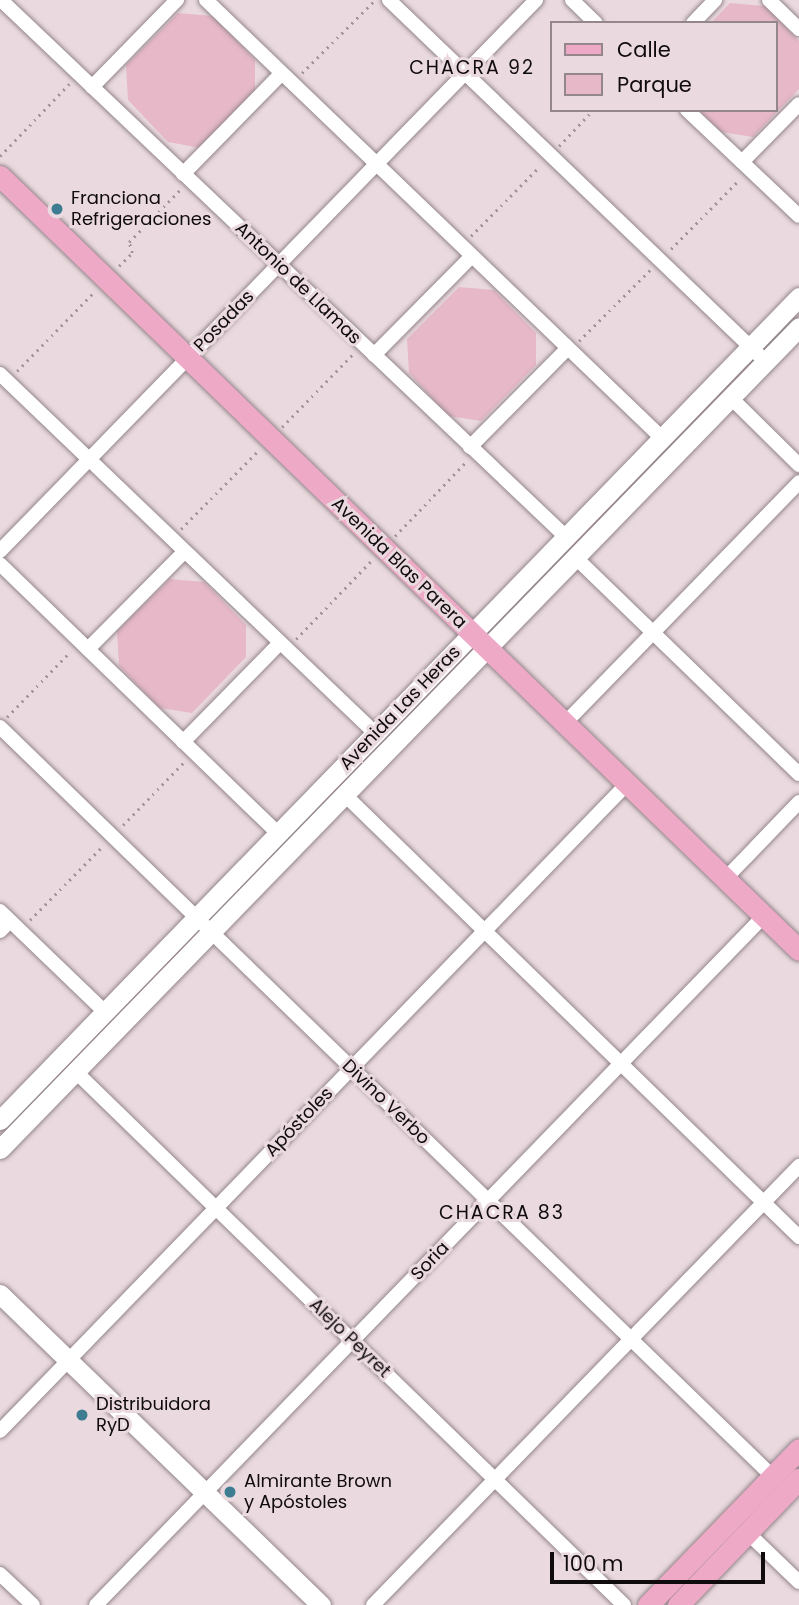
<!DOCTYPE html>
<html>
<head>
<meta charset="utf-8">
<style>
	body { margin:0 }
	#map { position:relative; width:799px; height:1605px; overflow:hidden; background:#eadadf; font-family:Poppins,sans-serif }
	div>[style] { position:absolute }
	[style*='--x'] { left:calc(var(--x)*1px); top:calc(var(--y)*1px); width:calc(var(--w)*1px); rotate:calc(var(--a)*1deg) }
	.green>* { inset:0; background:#e6b8c8 }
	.path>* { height:2.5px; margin-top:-1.25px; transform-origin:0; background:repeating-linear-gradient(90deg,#a19599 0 2px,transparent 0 7px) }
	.roads { filter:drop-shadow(0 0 2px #93858a) drop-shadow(0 0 2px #93858a) }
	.minor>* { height:14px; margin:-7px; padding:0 7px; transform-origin:7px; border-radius:7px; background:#fff }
	.secondary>* { height:19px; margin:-9.5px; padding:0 9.5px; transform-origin:9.5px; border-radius:9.5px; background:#fff }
	.primary>* { height:21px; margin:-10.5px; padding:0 10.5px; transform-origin:10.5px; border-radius:10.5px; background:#eda9c5 }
	.dots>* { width:19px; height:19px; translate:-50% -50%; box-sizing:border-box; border:4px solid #eadadf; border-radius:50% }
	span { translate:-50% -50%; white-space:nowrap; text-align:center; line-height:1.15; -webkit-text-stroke:6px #eadadf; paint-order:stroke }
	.poi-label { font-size:18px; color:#100b0d }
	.left { translate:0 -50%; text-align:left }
	.street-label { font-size:18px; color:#100b0d }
	.neighbourhood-label { font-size:19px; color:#100b0d; letter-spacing:2px }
	.legend { position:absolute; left:550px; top:21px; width:228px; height:91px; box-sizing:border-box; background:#eadadf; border:2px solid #93878b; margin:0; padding:9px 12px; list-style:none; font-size:21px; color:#100b0d }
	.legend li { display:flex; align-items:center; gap:14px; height:35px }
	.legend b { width:35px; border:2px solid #93878b }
	.scale { position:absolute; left:550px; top:1552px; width:215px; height:32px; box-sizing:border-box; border:4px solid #100b0d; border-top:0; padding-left:9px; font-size:21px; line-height:24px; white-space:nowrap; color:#100b0d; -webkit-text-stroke:5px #eadadf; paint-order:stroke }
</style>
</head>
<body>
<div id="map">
	<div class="green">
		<div style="clip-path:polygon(730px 3px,765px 6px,799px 41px,799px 89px,753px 137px,721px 132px,699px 110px,776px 110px,776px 23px,711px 23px)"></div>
		<div style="clip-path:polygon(178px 13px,213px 16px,255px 60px,255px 91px,201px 148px,168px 142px,128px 100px,126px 65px)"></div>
		<div style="clip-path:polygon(459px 287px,494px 290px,536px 333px,536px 365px,481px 421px,449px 416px,409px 373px,407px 339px)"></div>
		<div style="clip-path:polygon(170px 579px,204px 582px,246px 625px,246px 657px,192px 713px,160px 708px,119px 666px,117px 631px)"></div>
	</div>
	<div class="path">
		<div style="--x:302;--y:73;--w:102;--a:-45"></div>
		<div style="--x:559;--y:146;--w:50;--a:-46.6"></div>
		<div style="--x:0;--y:156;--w:100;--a:-46.2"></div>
		<div style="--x:471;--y:236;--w:98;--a:-45.4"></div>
		<div style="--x:671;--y:249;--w:98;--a:-45.4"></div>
		<div style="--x:119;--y:266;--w:18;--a:-45"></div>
		<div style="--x:132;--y:253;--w:11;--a:-105"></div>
		<div style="--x:129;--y:242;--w:73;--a:-45.6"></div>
		<div style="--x:579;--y:341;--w:102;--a:-45"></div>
		<div style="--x:17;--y:371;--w:112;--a:-45.7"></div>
		<div style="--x:282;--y:427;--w:102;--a:-45.8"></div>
		<div style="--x:181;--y:529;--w:108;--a:-45.4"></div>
		<div style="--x:395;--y:536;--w:103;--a:-46.2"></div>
		<div style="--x:296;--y:639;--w:108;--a:-46.1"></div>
		<div style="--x:7;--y:717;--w:91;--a:-45.9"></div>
		<div style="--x:123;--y:825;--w:88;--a:-45.9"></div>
		<div style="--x:30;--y:920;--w:105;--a:-45.4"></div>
	</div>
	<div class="roads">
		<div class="minor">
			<div style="--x:1;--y:0;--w:779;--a:43.54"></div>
			<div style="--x:206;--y:0;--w:632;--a:43.85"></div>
			<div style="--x:389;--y:0;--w:521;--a:43.83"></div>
			<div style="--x:572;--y:0;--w:33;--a:44"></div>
			<div style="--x:769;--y:0;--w:42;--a:44"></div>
			<div style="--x:693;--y:23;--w:32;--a:-46"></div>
			<div style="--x:92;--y:87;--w:122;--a:-45.7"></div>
			<div style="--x:687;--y:110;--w:154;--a:43.4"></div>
			<div style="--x:742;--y:162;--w:81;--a:-45.5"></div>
			<div style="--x:183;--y:174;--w:141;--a:-45.6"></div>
			<div style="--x:374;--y:355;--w:139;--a:-45.3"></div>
			<div style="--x:0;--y:374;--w:519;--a:43.75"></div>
			<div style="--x:730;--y:397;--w:97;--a:44.6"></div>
			<div style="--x:470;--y:447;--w:139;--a:-45.3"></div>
			<div style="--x:0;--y:551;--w:769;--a:-45.79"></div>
			<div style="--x:575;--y:557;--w:312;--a:44.1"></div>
			<div style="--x:0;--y:564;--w:387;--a:44.1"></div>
			<div style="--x:88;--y:649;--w:136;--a:-45.3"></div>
			<div style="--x:565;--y:723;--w:336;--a:-45.8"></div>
			<div style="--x:0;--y:727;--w:1076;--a:44.13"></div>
			<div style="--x:183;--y:742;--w:139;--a:-45.6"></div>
			<div style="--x:345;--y:795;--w:634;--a:44.23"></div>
			<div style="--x:725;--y:879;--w:107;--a:-46.1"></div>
			<div style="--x:0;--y:911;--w:146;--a:43.9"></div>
			<div style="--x:0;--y:931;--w:14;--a:-45"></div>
			<div style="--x:75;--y:1071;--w:766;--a:44.21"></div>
			<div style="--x:0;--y:1431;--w:901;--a:-45.9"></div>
			<div style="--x:747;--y:1532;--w:72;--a:43.9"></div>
			<div style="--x:0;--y:1574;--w:45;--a:43.2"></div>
			<div style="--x:96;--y:1605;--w:960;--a:-45.89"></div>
			<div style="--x:373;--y:1605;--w:612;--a:-45.86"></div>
		</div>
		<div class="secondary">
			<div style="--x:0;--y:1120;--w:1147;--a:-45.85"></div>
			<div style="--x:0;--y:1149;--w:1146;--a:-45.81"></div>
			<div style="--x:0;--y:1294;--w:447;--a:44.1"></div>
		</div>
		<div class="primary">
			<div style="--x:0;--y:176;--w:1112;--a:44.09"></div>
			<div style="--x:648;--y:1605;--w:217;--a:-45.9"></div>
			<div style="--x:678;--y:1605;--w:175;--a:-46.2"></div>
		</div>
	</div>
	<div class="dots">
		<div style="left:57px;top:209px;background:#3d7c91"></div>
		<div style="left:82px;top:1415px;background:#3d7c91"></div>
		<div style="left:230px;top:1492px;background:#3d7c91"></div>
	</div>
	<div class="poi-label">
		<span class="left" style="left:71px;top:209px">Franciona<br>Refrigeraciones</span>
		<span class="left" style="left:96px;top:1415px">Distribuidora<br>RyD</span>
		<span class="left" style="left:244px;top:1492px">Almirante Brown<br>y Apóstoles</span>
	</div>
	<div class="street-label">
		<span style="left:298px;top:283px;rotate:44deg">Antonio de Llamas</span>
		<span style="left:224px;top:321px;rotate:-46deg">Posadas</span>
		<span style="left:399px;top:563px;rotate:44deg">Avenida Blas Parera</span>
		<span style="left:400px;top:708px;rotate:-46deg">Avenida Las Heras</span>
		<span style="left:386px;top:1102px;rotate:44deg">Divino Verbo</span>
		<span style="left:299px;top:1122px;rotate:-46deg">Apóstoles</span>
		<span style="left:430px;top:1261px;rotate:-46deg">Soria</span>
		<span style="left:350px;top:1338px;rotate:44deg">Alejo Peyret</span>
	</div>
	<div class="neighbourhood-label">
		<span style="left:472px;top:68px">CHACRA 92</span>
		<span style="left:502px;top:1213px">CHACRA 83</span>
	</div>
	<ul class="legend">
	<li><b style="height:9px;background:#eda9c5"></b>Calle</li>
	<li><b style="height:19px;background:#e6b8c8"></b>Parque</li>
	</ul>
	<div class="scale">100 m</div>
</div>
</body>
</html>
